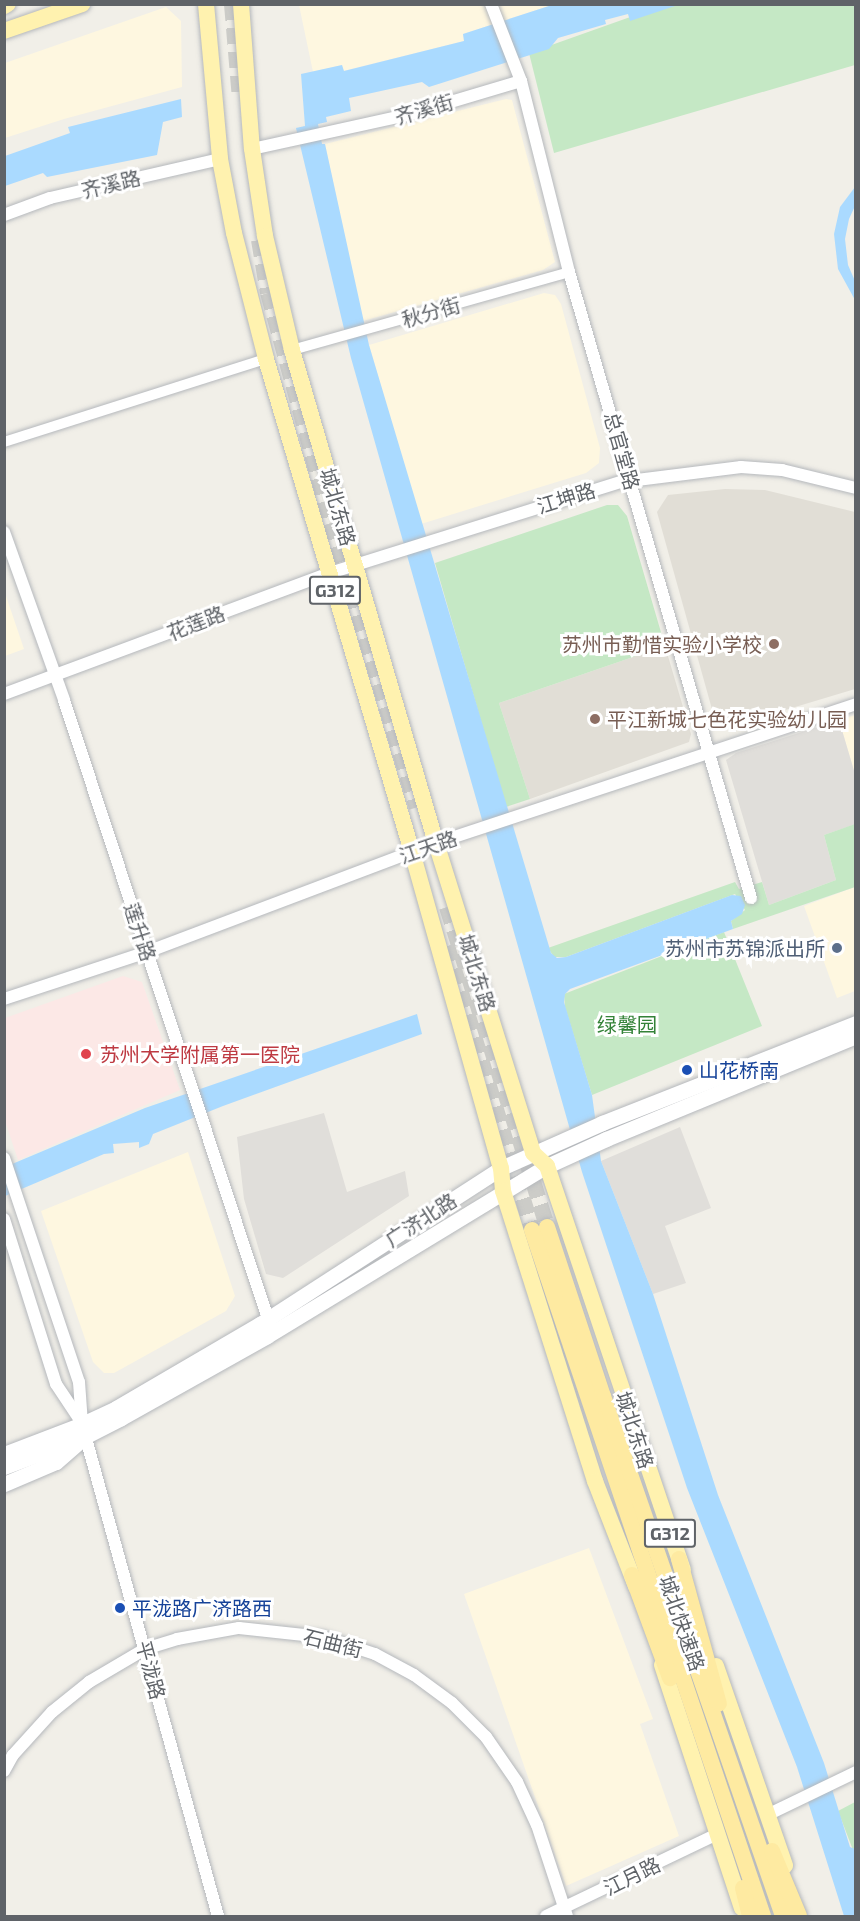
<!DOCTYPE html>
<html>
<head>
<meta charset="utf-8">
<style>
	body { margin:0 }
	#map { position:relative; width:860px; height:1921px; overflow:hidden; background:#f1efe8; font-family:"Exo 2","Noto Sans SC",sans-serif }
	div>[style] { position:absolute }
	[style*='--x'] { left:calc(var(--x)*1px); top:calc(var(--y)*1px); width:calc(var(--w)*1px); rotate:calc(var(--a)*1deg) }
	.commercial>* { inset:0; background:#fef7e0 }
	.industrial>* { inset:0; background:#e0deda }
	.education>* { inset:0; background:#e1ded6 }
	.medical>* { inset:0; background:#fce8e6 }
	.green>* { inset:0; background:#c5e8c5 }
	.water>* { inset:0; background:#aadaff }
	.trunk-tunnel>* { height:16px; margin-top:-8px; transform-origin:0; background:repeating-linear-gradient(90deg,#ccccc8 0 16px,transparent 0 24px) }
	.roads { filter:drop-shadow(0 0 2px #b5b8bc) drop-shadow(0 0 2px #b5b8bc) }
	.minor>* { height:10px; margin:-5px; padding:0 5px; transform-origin:5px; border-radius:5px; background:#fff }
	.tertiary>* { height:12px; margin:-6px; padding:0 6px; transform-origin:6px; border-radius:6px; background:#fff }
	.secondary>* { height:15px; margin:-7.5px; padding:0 7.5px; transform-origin:7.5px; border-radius:7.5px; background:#fff }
	.primary>* { height:16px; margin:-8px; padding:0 8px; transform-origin:8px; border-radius:8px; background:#fff2af }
	.trunk>* { height:16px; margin:-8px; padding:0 8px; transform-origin:8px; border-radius:8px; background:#feeaa1 }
	.dots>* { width:16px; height:16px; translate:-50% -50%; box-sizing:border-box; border:3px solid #fff; border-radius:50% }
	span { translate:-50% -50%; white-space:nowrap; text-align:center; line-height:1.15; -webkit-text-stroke:6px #fff; paint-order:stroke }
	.shield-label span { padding:2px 4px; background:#fff; border:2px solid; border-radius:4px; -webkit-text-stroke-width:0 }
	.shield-label { font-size:18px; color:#5f6368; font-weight:700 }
	.street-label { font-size:20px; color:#5f6368 }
	.education-label { font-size:20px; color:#785e54 }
	.right { translate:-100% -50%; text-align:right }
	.left { translate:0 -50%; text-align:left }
	.service-label { font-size:20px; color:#4e5e75 }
	.park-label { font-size:20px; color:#348238 }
	.health-label { font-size:20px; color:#be3a42 }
	.transit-label { font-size:20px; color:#164399 }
	.frame { position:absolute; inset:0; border:6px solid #5f6368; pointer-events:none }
</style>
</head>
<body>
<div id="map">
	<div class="commercial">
		<div style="clip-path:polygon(299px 5px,552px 5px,463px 34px,464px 41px,343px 71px,342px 65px,313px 72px)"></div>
		<div style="clip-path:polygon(166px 7px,181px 21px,182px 87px,64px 119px,5px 138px,5px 63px)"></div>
		<div style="clip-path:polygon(506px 99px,512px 100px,555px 262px,543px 270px,363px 321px,325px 144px)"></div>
		<div style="clip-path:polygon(544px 293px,555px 295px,561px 304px,600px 448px,599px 463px,586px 473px,421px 524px,369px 345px)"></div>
		<div style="clip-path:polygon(5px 593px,24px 649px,5px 656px,4px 656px)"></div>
		<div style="clip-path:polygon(855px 715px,855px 774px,839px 720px)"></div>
		<div style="clip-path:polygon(855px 887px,855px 991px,837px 998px,804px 906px)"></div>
		<div style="clip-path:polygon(188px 1152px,235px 1296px,226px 1311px,114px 1373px,104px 1373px,93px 1362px,41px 1211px)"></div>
		<div style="clip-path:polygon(589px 1548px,653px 1719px,640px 1724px,679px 1836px,566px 1886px,464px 1594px)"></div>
	</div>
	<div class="industrial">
		<div style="clip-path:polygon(839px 720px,855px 774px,856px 824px,824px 835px,836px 880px,769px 905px,726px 760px,736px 753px)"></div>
		<div style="clip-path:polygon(324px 1113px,347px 1192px,405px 1171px,409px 1196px,283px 1278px,266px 1274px,244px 1199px,237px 1137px)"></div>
		<div style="clip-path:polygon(680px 1127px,711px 1208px,665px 1226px,686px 1283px,653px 1294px,601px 1161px)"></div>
	</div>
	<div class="education">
		<div style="clip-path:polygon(725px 489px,765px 490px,855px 512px,855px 689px,726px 728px,715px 720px,657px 512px,668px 495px)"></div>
		<div style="clip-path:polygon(665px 646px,691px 734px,689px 742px,530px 799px,499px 703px)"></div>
	</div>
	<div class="medical">
		<div style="clip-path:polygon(123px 976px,142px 982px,180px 1090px,18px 1160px,5px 1121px,5px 1018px)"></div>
	</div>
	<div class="green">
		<div style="clip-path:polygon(664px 5px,855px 5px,855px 65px,554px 153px,529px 53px)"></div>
		<div style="clip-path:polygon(607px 505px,618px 505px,627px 516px,665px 646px,499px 703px,530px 799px,506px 807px,435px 563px)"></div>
		<div style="clip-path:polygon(855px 824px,855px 887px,733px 929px,731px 921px,745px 910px,735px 894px,566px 957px,554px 957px,548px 948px,735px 882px,739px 889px,762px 882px,769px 905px,836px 880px,824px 835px)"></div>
		<div style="clip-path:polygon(724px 932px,762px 1026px,592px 1095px,565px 1007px,564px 994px)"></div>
		<div style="clip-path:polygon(855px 1802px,855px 1849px,853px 1850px,838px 1811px)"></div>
	</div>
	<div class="water">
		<div style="clip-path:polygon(552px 5px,675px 6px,630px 21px,628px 14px,605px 20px,606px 24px,558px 38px,549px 49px,429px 87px,422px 82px,349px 98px,351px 111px,326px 117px,327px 122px,318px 124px,322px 144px,325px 144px,369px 345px,551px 953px,557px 958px,566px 957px,732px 895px,741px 896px,745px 905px,742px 914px,731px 921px,733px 929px,570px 989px,565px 994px,564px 1002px,592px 1095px,601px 1161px,653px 1294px,718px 1495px,824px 1763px,850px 1847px,855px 1849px,855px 1916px,844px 1916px,797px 1767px,687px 1488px,582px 1172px,351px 358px,296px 128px,305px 126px,301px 74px,342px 65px,344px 71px,464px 41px,463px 34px)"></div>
		<div style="clip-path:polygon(181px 99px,182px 117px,163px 122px,157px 155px,47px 177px,43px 173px,5px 186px,5px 156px,70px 133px,68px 127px)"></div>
		<div style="clip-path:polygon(855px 187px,855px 206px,849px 219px,845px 239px,848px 265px,855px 281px,855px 300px,838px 269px,834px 234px,840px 207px)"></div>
		<div style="clip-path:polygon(417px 1014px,422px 1034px,223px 1106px,153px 1134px,149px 1144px,139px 1148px,139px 1142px,113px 1144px,114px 1153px,104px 1154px,5px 1196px,5px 1167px,145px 1108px)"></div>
	</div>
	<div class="trunk-tunnel">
		<div style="--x:232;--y:4;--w:95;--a:85.2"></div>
		<div style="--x:259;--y:240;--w:54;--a:80.4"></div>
		<div style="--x:268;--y:293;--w:238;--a:74.7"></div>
		<div style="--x:331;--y:523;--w:297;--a:73.2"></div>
		<div style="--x:447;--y:907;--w:335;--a:72.6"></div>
		<div style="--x:447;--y:946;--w:296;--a:73.3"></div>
	</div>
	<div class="roads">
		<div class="minor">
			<div style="--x:292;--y:350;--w:288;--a:-15.7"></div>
			<div style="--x:4;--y:442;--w:275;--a:-17.6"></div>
		</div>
		<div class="tertiary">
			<div style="--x:491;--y:4;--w:83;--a:68.7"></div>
			<div style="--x:521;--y:81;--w:197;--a:75.9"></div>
			<div style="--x:569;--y:272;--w:652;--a:73.79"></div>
			<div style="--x:252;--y:149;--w:159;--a:-12.4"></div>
			<div style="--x:407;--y:115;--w:119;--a:-16.6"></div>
			<div style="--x:4;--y:215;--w:49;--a:-20.3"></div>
			<div style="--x:50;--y:198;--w:174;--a:-12.9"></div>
			<div style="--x:4;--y:532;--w:178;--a:70.3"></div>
			<div style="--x:64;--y:700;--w:658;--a:71.76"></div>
			<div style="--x:4;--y:694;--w:348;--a:-20.4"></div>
			<div style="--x:330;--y:573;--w:305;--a:-17.4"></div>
			<div style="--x:621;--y:482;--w:121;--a:-7.1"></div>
			<div style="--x:741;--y:467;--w:41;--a:4.2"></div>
			<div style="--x:782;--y:470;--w:76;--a:13.7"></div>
			<div style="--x:4;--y:999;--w:151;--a:-18.2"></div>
			<div style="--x:147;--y:952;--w:309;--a:-20.7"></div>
			<div style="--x:436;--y:843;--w:442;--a:-18.3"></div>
			<div style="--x:4;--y:1158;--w:236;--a:71.5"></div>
			<div style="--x:79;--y:1382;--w:42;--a:85.9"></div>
			<div style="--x:82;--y:1424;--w:510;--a:74.55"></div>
			<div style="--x:4;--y:1219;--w:173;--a:72.5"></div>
			<div style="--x:56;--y:1384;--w:47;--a:56.3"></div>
			<div style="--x:4;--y:1771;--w:18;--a:-61"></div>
			<div style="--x:13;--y:1755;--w:58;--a:-47.8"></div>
			<div style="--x:52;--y:1712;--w:48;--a:-39"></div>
			<div style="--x:89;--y:1682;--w:65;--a:-30.5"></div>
			<div style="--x:145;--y:1649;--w:34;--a:-17"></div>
			<div style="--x:177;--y:1639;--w:63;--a:-10.1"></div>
			<div style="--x:239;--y:1628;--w:84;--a:6.1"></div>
			<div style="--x:323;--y:1637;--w:55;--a:18.1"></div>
			<div style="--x:375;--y:1654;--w:44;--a:28.3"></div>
			<div style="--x:414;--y:1675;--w:47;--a:36.4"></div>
			<div style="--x:452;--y:1703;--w:48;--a:45"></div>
			<div style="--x:486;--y:1737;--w:55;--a:55.4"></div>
			<div style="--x:517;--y:1782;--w:47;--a:65.1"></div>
			<div style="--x:537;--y:1825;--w:96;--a:71.8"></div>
			<div style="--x:767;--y:1815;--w:99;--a:-25.8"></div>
			<div style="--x:546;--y:1916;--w:190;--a:-25.6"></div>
		</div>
		<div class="secondary">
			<div style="--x:4;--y:1454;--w:84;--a:-21"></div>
			<div style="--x:82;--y:1424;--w:38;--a:-25"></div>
			<div style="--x:116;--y:1408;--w:167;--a:-30.3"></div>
			<div style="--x:260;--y:1324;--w:287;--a:-32.9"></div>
			<div style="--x:501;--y:1168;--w:111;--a:-24"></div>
			<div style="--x:602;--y:1123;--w:273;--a:-21.5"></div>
			<div style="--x:4;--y:1467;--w:88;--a:-20.7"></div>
			<div style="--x:86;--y:1436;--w:39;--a:-27"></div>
			<div style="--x:121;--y:1418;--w:167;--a:-29.3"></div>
			<div style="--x:267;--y:1336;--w:328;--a:-31.3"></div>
			<div style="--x:547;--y:1166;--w:65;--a:-24.6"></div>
			<div style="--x:606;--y:1139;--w:270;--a:-22.4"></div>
			<div style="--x:4;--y:1484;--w:56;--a:-22.9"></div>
			<div style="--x:56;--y:1462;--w:28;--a:-41"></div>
		</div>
		<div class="primary">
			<div style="--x:206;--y:4;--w:156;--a:84.8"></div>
			<div style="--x:220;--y:159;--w:75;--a:79.3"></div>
			<div style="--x:234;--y:233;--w:130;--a:75.7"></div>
			<div style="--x:266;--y:359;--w:514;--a:73.5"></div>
			<div style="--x:412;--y:852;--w:328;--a:74.3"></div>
			<div style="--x:501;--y:1168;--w:23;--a:85"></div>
			<div style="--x:503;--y:1191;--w:304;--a:72.4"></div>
			<div style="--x:595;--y:1481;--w:113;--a:68.7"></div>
			<div style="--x:241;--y:4;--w:145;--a:85.7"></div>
			<div style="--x:252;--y:149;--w:88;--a:81.5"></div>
			<div style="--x:265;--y:236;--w:117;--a:76.7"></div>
			<div style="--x:292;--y:350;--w:514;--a:73.72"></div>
			<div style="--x:436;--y:843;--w:325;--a:72.6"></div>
			<div style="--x:533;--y:1153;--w:19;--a:43"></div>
			<div style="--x:547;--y:1166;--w:426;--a:71.4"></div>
			<div style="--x:4;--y:6;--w:4;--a:-27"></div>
			<div style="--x:4;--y:31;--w:83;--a:-19.1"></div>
			<div style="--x:662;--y:1665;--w:256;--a:71.8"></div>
			<div style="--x:716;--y:1666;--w:211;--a:70.9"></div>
		</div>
		<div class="trunk">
			<div style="--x:547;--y:1227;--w:178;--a:71.7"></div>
			<div style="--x:603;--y:1396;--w:550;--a:70.91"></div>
			<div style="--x:532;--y:1230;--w:724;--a:71.39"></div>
			<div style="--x:679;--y:1559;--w:150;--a:74.6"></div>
			<div style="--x:632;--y:1575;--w:110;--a:69.7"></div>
			<div style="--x:772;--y:1851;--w:70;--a:67.4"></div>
			<div style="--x:743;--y:1888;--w:29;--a:76"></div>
		</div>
	</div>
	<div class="dots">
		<div style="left:774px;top:644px;background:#8d6e63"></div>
		<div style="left:595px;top:719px;background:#8d6e63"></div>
		<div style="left:837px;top:948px;background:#5c6f8a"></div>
		<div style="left:86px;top:1054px;background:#e0444e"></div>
		<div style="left:687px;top:1070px;background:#1a4fb4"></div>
		<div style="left:120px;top:1608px;background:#1a4fb4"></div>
	</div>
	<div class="shield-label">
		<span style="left:335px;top:590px">G312</span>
		<span style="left:670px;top:1533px">G312</span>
	</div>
	<div class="street-label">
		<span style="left:424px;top:109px;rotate:-16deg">齐溪街</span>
		<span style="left:111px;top:184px;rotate:-13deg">齐溪路</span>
		<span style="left:431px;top:312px;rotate:-16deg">秋分街</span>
		<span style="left:622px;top:451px;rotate:74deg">总官堂路</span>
		<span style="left:566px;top:498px;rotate:-17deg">江坤路</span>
		<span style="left:338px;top:507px;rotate:74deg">城北东路</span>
		<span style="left:196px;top:623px;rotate:-21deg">花莲路</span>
		<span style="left:428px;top:847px;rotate:-19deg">江天路</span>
		<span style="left:140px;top:932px;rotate:72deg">莲升路</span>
		<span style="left:477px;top:973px;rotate:73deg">城北东路</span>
		<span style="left:421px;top:1220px;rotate:-33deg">广济北路</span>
		<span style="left:635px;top:1430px;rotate:72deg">城北东路</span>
		<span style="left:682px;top:1623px;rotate:71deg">城北快速路</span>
		<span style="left:333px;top:1643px;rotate:14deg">石曲街</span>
		<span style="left:151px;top:1670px;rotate:75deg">平泷路</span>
		<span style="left:632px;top:1876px;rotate:-26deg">江月路</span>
	</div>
	<div class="education-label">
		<span class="right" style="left:762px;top:644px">苏州市勤惜实验小学校</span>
		<span class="left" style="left:607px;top:719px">平江新城七色花实验幼儿园</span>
	</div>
	<div class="service-label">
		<span class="right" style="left:825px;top:948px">苏州市苏锦派出所</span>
	</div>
	<div class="park-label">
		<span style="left:627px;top:1024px">绿馨园</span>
	</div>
	<div class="health-label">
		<span class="left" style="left:100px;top:1054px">苏州大学附属第一医院</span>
	</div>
	<div class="transit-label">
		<span class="left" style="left:699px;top:1070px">山花桥南</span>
		<span class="left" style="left:132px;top:1608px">平泷路广济路西</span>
	</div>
	<div class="frame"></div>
</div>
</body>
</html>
